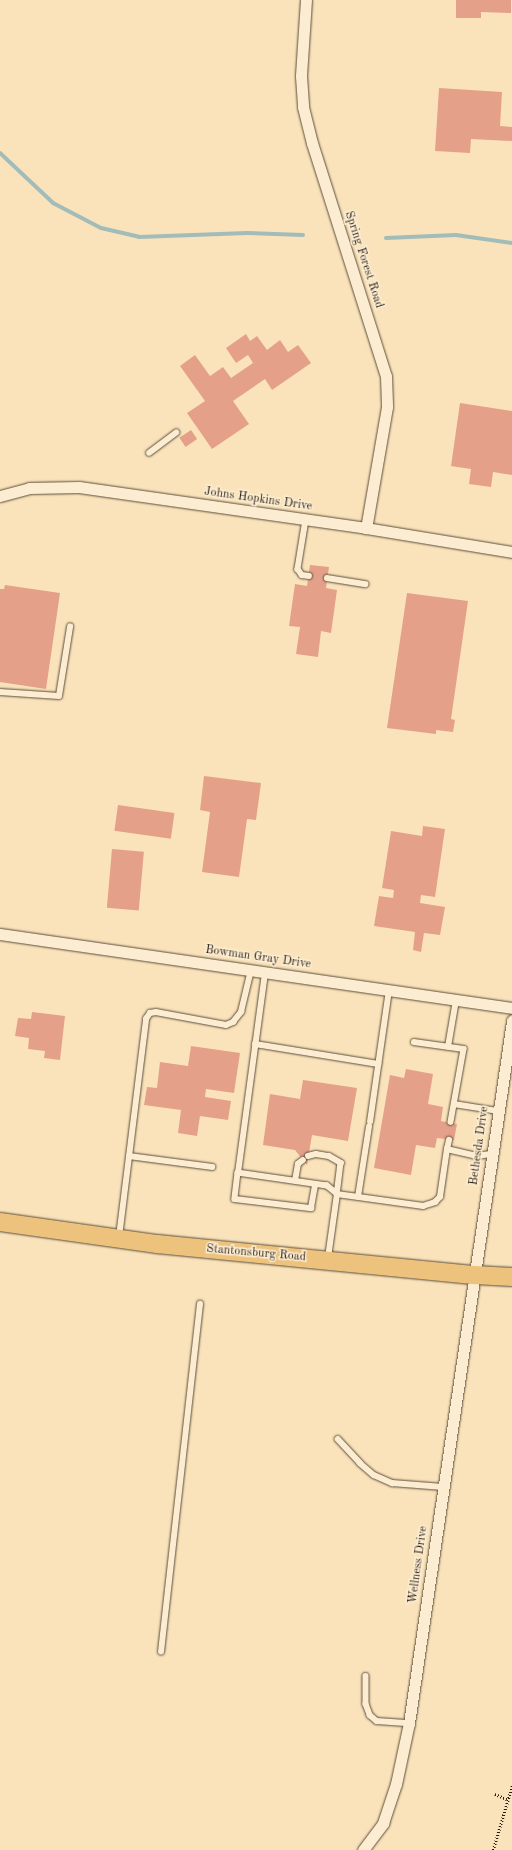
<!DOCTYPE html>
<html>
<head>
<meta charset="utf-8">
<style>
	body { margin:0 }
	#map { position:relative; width:512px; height:1850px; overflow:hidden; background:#fae3ba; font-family:"Old Standard TT",serif }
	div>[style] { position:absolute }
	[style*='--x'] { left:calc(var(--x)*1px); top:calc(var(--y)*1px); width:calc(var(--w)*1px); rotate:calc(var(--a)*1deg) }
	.stream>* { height:4px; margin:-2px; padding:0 2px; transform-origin:2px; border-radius:2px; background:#a2bcb9 }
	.building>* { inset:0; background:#e5a08a; transform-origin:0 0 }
	.path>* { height:2.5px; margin-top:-1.25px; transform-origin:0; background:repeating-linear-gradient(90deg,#281d12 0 1px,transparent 0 3px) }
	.roads { filter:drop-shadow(0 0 1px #5c4e3c) drop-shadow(0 0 1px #5c4e3c) }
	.lane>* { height:5.5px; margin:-2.75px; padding:0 2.75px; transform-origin:2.75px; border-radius:2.75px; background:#fcedd2 }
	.street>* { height:11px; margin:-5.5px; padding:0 5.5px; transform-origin:5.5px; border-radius:5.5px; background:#fcedd2 }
	.primary>* { height:18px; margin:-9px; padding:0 9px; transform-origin:9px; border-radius:9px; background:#edc27d }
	span { translate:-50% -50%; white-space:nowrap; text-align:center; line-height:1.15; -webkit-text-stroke:3px #fcedd2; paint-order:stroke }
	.street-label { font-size:12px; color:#281d12 }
</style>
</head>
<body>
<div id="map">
	<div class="stream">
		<div style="--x:0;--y:153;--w:73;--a:43.3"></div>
		<div style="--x:53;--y:203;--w:54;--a:27.5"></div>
		<div style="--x:101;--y:228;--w:39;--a:13"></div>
		<div style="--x:139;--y:237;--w:108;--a:-2.1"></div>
		<div style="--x:247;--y:233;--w:56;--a:2"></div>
		<div style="--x:386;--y:238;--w:70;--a:-2.5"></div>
		<div style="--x:456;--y:235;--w:57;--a:8.1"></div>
	</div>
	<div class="building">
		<div style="clip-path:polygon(456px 0,511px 0,511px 13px,481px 12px,481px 18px,456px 18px)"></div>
		<div style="clip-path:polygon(439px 88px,502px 92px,500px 126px,512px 127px,512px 141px,471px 139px,470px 153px,435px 151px)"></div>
		<div style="clip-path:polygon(246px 334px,250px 341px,257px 336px,267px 350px,280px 340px,288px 352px,298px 345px,311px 363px,272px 390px,265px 379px,233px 401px,249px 424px,212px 449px,187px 413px,205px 401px,180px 366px,195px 355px,210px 376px,223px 367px,231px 378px,253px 363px,248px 355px,236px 363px,226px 348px)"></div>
		<div style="clip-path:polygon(460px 403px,512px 411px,512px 475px,493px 472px,491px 487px,469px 484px,471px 469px,451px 466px)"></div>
		<div style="left:191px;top:430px;width:11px;height:14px;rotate:56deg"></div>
		<div style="clip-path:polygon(310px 565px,329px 567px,326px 588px,337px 590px,331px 633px,321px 631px,318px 657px,296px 654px,300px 627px,289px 626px,295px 584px,307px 586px)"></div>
		<div style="clip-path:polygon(5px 585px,60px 593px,46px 689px,0 682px,0 589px,4px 589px)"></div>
		<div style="clip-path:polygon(407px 593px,468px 601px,451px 719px,455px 720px,453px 732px,436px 730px,436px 734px,387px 728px)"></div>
		<div style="clip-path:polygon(204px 776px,261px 783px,256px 820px,247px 819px,239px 877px,202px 872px,210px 812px,200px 810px)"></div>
		<div style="left:118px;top:805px;width:57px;height:26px;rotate:8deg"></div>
		<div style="clip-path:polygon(423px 826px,445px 829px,435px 897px,421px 895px,420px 903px,445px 907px,440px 935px,424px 933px,421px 952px,413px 950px,415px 932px,374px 926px,379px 896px,393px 898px,394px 890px,382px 888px,391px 831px,422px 836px)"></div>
		<div style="left:112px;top:849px;width:32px;height:59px;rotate:5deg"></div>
		<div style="clip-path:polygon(32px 1012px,65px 1016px,60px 1060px,44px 1058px,45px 1051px,28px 1049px,29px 1038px,15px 1036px,18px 1018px,31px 1019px)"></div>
		<div style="clip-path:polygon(191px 1046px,240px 1053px,234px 1093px,206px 1089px,205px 1097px,231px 1101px,228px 1120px,200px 1116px,197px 1136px,178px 1133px,181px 1110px,144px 1105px,147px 1087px,157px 1088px,160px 1062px,188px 1066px)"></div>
		<div style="clip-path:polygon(406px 1069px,433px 1074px,428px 1104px,443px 1107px,441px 1121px,457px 1124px,454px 1140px,437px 1138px,435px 1148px,416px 1145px,411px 1175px,374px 1168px,390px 1075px,404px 1078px)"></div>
		<div style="clip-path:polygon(303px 1080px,357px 1088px,348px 1141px,312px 1135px,307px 1165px,295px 1150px,263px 1145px,270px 1094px,300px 1099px)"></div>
	</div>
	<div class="path">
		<div style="--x:495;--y:1794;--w:13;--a:23"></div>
		<div style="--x:493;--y:1850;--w:67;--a:-73.5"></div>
	</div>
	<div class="roads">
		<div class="lane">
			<div style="--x:149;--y:453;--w:34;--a:-37"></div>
			<div style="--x:306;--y:520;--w:50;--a:99.3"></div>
			<div style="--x:298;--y:569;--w:7;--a:56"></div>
			<div style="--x:302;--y:575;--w:7;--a:8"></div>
			<div style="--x:327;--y:578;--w:39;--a:9"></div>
			<div style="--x:0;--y:692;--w:59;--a:3.9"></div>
			<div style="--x:59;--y:696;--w:70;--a:-80.9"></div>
			<div style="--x:414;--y:1042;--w:50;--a:8"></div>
			<div style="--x:464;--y:1049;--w:74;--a:100.1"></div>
			<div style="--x:255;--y:1044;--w:125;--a:9.2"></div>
			<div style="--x:448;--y:1047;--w:48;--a:-80.3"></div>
			<div style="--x:454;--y:1104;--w:45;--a:9"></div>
			<div style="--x:370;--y:1122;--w:133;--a:-81.8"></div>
			<div style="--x:447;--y:1149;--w:9;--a:-77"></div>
			<div style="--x:129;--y:1156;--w:84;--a:7.5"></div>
			<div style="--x:308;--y:1156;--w:8;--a:-14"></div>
			<div style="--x:316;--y:1154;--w:13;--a:9"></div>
			<div style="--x:329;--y:1156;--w:14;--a:30"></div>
			<div style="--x:341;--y:1163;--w:31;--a:97"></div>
			<div style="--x:337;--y:1194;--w:13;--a:-141"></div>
			<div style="--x:327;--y:1186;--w:90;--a:-171.7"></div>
			<div style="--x:238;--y:1173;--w:26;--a:97"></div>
			<div style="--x:235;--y:1199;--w:77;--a:6.8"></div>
			<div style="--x:311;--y:1208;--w:23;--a:-80"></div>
			<div style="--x:238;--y:1173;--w:203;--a:-82.3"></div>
			<div style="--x:295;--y:1181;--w:17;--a:-80"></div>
			<div style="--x:298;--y:1164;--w:6;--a:-39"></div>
			<div style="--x:358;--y:1197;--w:71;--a:-81.1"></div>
			<div style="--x:119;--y:1237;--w:220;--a:-82.9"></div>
			<div style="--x:146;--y:1019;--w:7;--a:-56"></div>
			<div style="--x:150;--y:1013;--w:6;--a:-9"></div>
			<div style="--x:156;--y:1012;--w:71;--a:10.5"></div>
			<div style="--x:226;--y:1025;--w:8;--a:-23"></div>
			<div style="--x:233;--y:1022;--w:13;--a:-51"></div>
			<div style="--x:241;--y:1012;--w:43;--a:-76.6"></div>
			<div style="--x:328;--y:1258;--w:65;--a:-82"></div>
			<div style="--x:337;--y:1194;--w:87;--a:7.9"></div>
			<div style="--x:423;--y:1206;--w:13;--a:-18"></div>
			<div style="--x:435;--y:1202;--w:7;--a:-45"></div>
			<div style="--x:440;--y:1197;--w:49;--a:-81.7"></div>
			<div style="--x:447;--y:1149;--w:31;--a:13"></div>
			<div style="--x:477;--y:1156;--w:15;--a:-8"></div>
			<div style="--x:338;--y:1439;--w:33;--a:47"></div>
			<div style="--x:360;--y:1463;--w:18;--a:41"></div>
			<div style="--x:374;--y:1475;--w:20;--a:24"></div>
			<div style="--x:392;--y:1483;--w:51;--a:4.5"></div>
			<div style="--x:161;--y:1652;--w:350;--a:-83.6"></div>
			<div style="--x:366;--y:1676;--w:28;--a:90"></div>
			<div style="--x:366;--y:1704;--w:12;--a:70"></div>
			<div style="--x:370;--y:1715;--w:9;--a:41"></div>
			<div style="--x:377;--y:1721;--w:32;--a:4"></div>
		</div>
		<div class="street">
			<div style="--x:306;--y:0;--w:76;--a:93.8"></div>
			<div style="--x:301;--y:76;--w:31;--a:86"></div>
			<div style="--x:303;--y:107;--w:37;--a:76"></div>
			<div style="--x:312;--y:143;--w:244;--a:72.4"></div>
			<div style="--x:386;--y:376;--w:31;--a:88"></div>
			<div style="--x:387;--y:407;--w:123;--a:99.8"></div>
			<div style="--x:0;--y:496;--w:30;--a:-15"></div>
			<div style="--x:29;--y:488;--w:50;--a:-1.1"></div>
			<div style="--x:79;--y:487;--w:290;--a:8.1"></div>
			<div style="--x:366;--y:528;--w:148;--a:9.3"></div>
			<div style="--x:0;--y:934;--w:517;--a:8.22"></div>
			<div style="--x:363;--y:1850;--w:34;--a:-53"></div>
			<div style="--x:383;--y:1823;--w:41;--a:-71.6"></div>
			<div style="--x:396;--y:1784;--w:62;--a:-78"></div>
			<div style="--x:409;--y:1723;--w:710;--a:-81.65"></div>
		</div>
		<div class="primary">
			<div style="--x:0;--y:1222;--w:159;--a:8"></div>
			<div style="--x:157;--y:1244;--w:320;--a:5.6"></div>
			<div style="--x:475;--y:1275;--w:37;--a:3"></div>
		</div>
	</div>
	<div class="street-label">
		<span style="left:363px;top:260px;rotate:72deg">Spring Forest Road</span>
		<span style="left:258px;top:500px;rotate:8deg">Johns Hopkins Drive</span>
		<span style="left:258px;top:958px;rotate:8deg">Bowman Gray Drive</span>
		<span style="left:480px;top:1146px;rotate:-82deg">Bethesda Drive</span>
		<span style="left:256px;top:1254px;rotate:5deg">Stantonsburg Road</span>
		<span style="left:419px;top:1565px;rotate:-82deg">Wellness Drive</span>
	</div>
</div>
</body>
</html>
